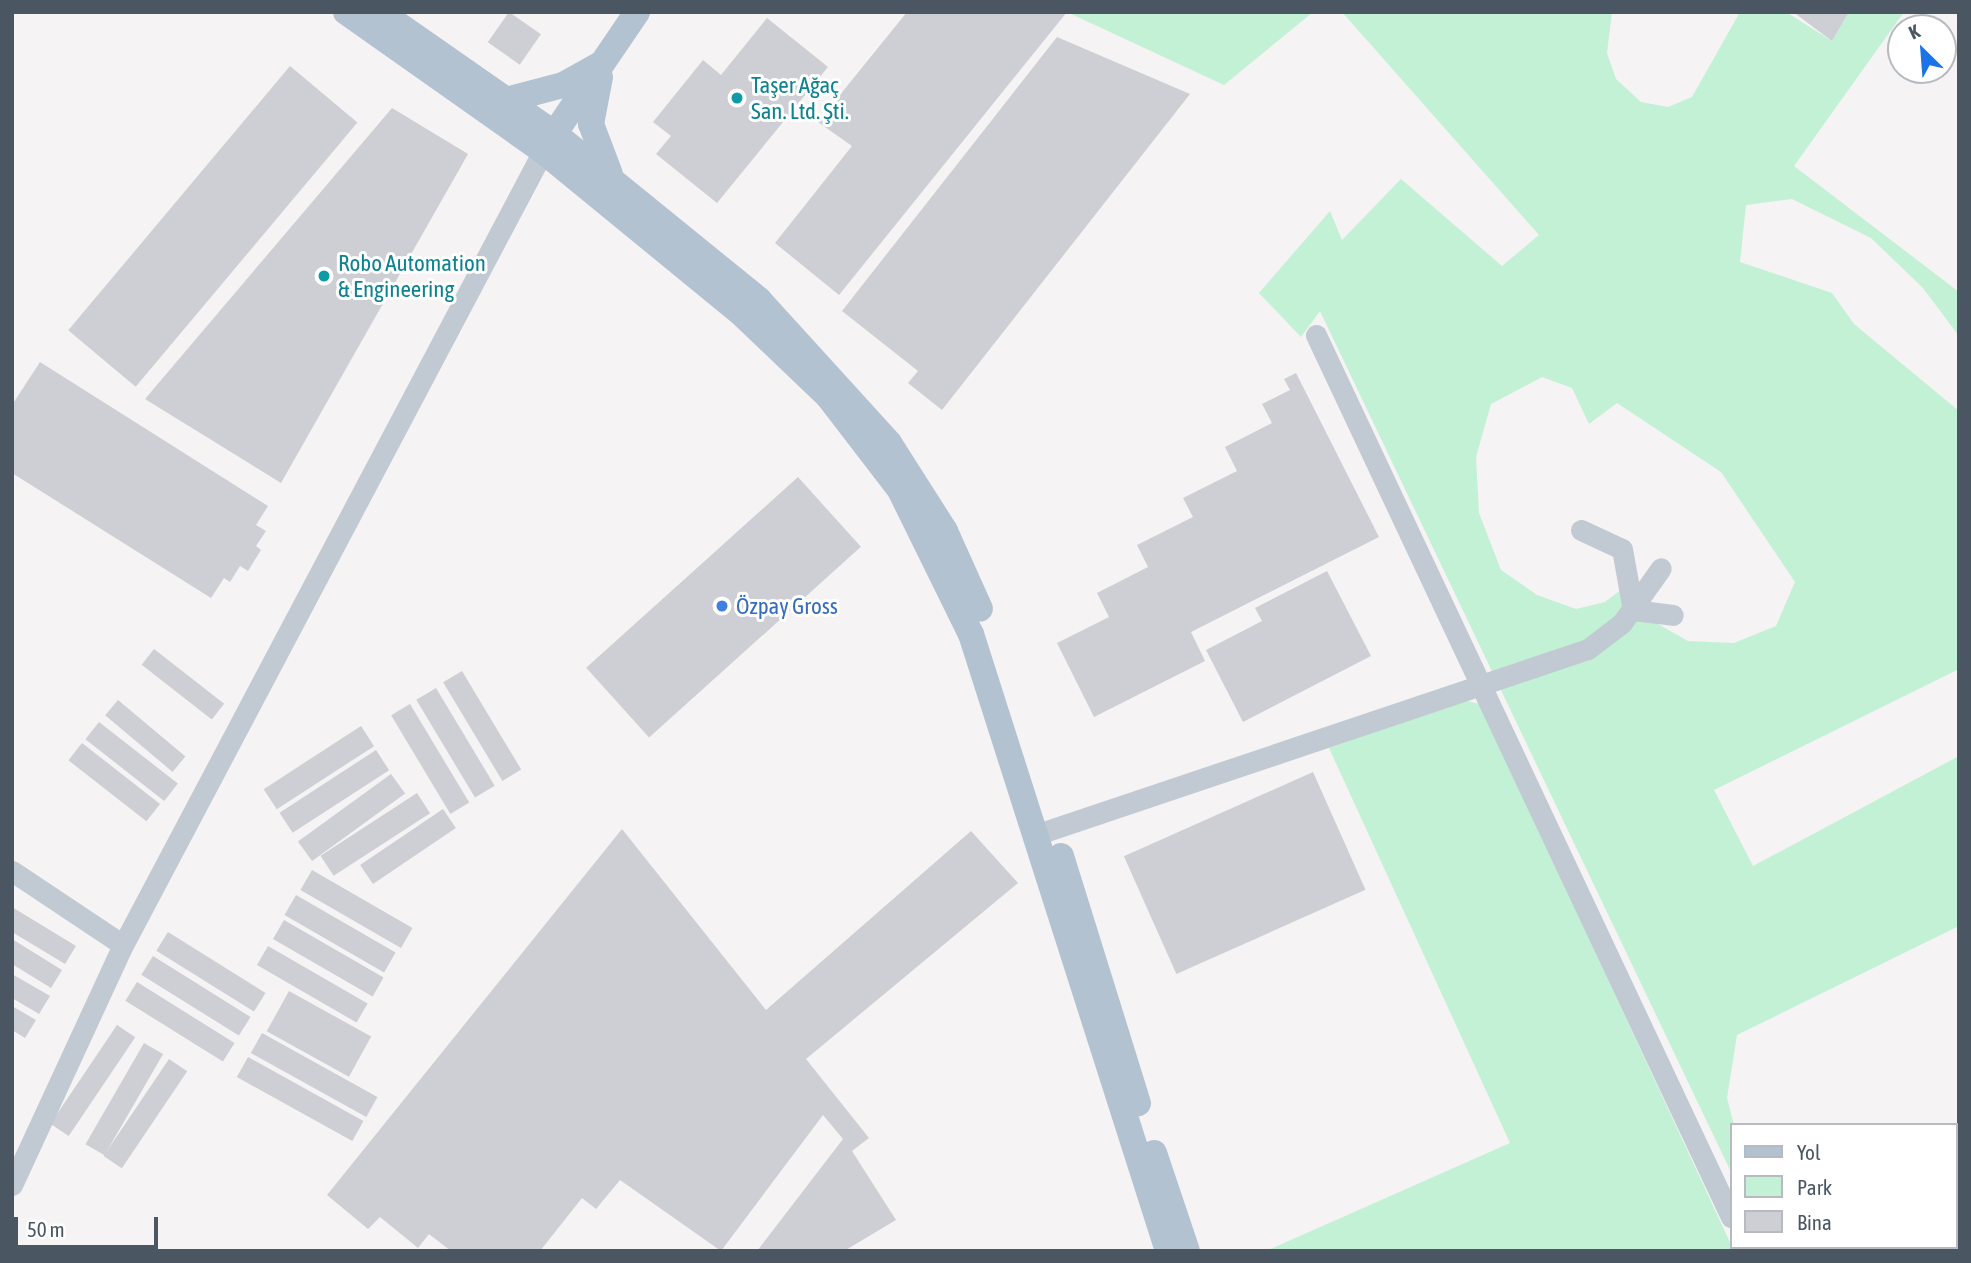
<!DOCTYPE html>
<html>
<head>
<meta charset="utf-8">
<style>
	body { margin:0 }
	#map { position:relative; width:1971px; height:1263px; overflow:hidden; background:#f5f3f3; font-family:"Asap Condensed",sans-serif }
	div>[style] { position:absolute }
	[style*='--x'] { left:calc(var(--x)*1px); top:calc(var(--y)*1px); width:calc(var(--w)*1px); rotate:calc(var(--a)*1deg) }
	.green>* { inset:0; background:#c3f1d5 }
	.building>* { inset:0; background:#cdcfd5; transform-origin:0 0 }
	.minor>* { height:21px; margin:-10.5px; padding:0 10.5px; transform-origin:10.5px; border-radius:10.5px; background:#c1cad2 }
	.major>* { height:26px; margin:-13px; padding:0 13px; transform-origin:13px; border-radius:13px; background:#b3c2d1 }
	.dots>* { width:19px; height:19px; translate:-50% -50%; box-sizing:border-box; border:4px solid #fff; border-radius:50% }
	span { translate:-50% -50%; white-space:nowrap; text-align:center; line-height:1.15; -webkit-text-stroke:6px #fff; paint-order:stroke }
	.culture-label { font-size:23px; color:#0d838f }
	.left { translate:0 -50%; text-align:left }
	.shop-label { font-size:23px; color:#366cbe }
	.frame { position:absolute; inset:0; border:14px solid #4a5661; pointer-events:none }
	.legend { position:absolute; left:1730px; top:1123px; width:228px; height:126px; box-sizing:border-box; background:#fff; border:2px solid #b7bbc0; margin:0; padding:9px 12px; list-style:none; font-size:21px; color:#4a5661 }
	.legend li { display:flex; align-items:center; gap:14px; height:35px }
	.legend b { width:35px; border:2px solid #b7bbc0 }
	.north { position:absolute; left:1887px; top:14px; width:70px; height:70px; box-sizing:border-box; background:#fff; border:2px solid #b7bbc0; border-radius:50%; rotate:335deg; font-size:19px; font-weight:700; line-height:28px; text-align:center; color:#4a5661 }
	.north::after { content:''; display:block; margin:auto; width:24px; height:32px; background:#1a73e8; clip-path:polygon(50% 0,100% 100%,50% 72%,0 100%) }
	.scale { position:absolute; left:14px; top:1217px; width:144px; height:32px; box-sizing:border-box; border:4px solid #4a5661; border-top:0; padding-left:9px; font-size:21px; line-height:24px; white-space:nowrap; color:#4a5661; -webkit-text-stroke:5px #fff; paint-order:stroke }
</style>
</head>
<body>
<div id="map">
	<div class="green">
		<div style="clip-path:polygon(1067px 12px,1313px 12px,1224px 85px)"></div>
		<div style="clip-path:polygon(evenodd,1342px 12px,1612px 12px,1607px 53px,1616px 79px,1641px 102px,1668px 107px,1692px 97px,1740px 12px,1786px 12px,1832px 41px,1849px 12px,1904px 12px,1794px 166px,1959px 292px,1959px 336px,1923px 288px,1871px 238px,1792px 199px,1746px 205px,1740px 262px,1832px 293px,1854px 324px,1959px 411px,1959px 669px,1714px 790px,1753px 866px,1959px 756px,1959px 926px,1737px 1035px,1727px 1098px,1734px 1125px,1731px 1172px,1320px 311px,1301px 337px,1259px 293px,1330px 211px,1342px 240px,1401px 179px,1502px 266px,1539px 235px,1342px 12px,1542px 377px,1572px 388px,1589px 424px,1617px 403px,1721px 472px,1795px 582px,1776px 626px,1734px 643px,1688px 641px,1633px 610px,1630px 583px,1605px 602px,1576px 609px,1537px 595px,1501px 570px,1479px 513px,1476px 457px,1491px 404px,1542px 377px)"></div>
		<div style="clip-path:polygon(1463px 700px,1480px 704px,1734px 1251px,1266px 1251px,1510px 1143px,1329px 748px)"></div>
		<div style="clip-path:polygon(1959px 1145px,1959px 1251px,1861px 1251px,1955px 1247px)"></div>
	</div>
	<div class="building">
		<div style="left:509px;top:12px;width:39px;height:37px;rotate:35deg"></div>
		<div style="clip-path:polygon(907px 12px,1067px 12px,839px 295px,775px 243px,852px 146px,818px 122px)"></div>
		<div style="clip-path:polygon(1793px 12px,1849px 12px,1832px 41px)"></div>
		<div style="clip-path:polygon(767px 18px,828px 67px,717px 203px,656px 154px,671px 136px,653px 122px,703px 60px,721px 75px)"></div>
		<div style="clip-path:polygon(1057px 37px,1190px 94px,942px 410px,908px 383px,918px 371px,842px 311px)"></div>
		<div style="left:290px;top:66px;width:88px;height:345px;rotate:40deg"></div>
		<div style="clip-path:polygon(392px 108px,468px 154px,281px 483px,145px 399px)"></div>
		<div style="clip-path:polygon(40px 362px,268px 506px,256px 525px,266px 531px,256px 546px,261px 550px,248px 571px,240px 566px,230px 582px,224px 578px,211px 598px,12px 473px,12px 405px)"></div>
		<div style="clip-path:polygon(1296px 373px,1379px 537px,1191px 632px,1205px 661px,1094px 717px,1057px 643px,1109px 617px,1097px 593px,1148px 567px,1137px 545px,1193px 517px,1183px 498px,1237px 471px,1225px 447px,1272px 423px,1262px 404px,1290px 390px,1284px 379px)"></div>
		<div style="left:798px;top:477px;width:94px;height:285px;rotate:48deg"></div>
		<div style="clip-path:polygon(1327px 571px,1371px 656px,1243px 722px,1206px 650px,1262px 621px,1255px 608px)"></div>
		<div style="left:154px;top:649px;width:89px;height:20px;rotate:38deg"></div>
		<div style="left:462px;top:671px;width:115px;height:22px;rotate:59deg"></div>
		<div style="left:436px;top:688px;width:114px;height:23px;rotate:59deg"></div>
		<div style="left:118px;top:700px;width:88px;height:20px;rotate:40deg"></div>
		<div style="left:410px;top:704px;width:115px;height:22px;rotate:59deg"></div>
		<div style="left:99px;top:722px;width:100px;height:22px;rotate:38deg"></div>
		<div style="left:361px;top:726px;width:24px;height:116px;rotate:57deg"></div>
		<div style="left:82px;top:743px;width:99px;height:22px;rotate:38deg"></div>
		<div style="left:376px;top:750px;width:24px;height:115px;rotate:57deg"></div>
		<div style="left:1313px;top:772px;width:129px;height:207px;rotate:66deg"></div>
		<div style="left:391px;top:774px;width:24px;height:115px;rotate:54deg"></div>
		<div style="left:417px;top:793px;width:24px;height:115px;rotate:57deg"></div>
		<div style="left:443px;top:809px;width:23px;height:100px;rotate:56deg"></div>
		<div style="clip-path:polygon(622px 829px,766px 1010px,971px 831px,1018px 883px,806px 1059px,869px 1138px,852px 1151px,896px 1220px,844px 1251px,757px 1251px,843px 1139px,823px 1115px,721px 1251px,620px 1180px,596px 1209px,582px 1198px,540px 1251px,451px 1251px,429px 1234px,418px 1248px,380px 1217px,368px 1229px,327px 1195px)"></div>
		<div style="left:312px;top:870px;width:116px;height:23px;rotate:30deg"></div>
		<div style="left:296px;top:895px;width:115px;height:23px;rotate:30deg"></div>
		<div style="clip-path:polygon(12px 907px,76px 946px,65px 964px,12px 932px)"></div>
		<div style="left:284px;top:920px;width:115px;height:22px;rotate:30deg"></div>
		<div style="left:168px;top:932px;width:115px;height:22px;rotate:32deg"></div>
		<div style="clip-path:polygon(12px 939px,62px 970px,51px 988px,12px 964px)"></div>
		<div style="left:268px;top:946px;width:115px;height:22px;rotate:30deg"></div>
		<div style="left:153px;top:956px;width:115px;height:22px;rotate:32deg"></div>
		<div style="clip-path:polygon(12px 974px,50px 996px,39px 1014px,12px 998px)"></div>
		<div style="left:137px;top:982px;width:115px;height:22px;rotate:32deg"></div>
		<div style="left:289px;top:991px;width:94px;height:46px;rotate:29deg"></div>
		<div style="clip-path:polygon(12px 1006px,36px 1020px,25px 1038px,12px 1030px)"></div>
		<div style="left:117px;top:1025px;width:22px;height:119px;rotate:34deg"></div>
		<div style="left:262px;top:1033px;width:132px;height:23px;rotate:29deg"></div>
		<div style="left:144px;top:1043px;width:22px;height:117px;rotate:30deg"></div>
		<div style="left:248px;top:1057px;width:132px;height:23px;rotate:29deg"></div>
		<div style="left:169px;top:1059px;width:22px;height:117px;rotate:34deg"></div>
		<div style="clip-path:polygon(1811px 1247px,1869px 1247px,1861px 1251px)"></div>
	</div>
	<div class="minor">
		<div style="--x:1316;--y:335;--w:975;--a:64.8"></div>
		<div style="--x:1581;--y:530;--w:45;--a:24.9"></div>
		<div style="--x:1622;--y:549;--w:62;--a:79.8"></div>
		<div style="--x:1633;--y:610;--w:40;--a:7.1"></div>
		<div style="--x:1035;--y:835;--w:583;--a:-18.59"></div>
		<div style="--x:1588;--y:649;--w:43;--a:-37.4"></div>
		<div style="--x:1622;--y:623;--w:67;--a:-54.7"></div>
		<div style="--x:12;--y:871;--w:133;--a:33.7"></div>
		<div style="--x:12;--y:1185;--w:264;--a:-65.2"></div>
		<div style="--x:123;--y:945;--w:898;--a:-62.12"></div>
		<div style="--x:1785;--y:1247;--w:4;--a:63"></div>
	</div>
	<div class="major">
		<div style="--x:346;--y:12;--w:241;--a:35.2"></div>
		<div style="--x:543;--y:151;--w:254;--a:39.3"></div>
		<div style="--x:740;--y:312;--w:122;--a:43.7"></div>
		<div style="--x:828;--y:396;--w:118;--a:52.5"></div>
		<div style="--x:900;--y:490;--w:161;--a:63.8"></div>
		<div style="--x:971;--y:634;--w:648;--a:72.29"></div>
		<div style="--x:380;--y:12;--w:213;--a:34.9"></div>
		<div style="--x:555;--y:134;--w:263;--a:39.1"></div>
		<div style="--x:759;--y:300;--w:193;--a:47.7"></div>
		<div style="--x:889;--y:443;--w:104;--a:57.5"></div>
		<div style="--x:945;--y:531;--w:85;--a:65.8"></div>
		<div style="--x:600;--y:77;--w:48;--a:100.8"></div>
		<div style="--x:591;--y:124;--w:53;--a:69.2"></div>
		<div style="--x:506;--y:100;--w:59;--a:-14.7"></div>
		<div style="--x:563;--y:85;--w:41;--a:-29.1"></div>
		<div style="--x:544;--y:149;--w:166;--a:-55.8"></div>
		<div style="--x:1061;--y:856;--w:259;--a:72.7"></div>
		<div style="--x:1154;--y:1153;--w:103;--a:71.4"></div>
	</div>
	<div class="dots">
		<div style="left:737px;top:98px;background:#0f9aa8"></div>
		<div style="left:324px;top:276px;background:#0f9aa8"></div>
		<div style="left:722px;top:606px;background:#3f7fe0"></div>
	</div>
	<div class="culture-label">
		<span class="left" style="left:751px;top:98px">Taşer Ağaç<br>San. Ltd. Şti.</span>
		<span class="left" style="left:338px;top:276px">Robo Automation<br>&amp; Engineering</span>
	</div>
	<div class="shop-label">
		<span class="left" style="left:736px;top:606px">Özpay Gross</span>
	</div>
	<div class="frame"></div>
	<ul class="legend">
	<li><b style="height:9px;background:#b3c2d1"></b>Yol</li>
	<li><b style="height:19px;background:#c3f1d5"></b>Park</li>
	<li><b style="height:19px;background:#cdcfd5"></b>Bina</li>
	</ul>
	<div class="north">K</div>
	<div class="scale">50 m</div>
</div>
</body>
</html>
